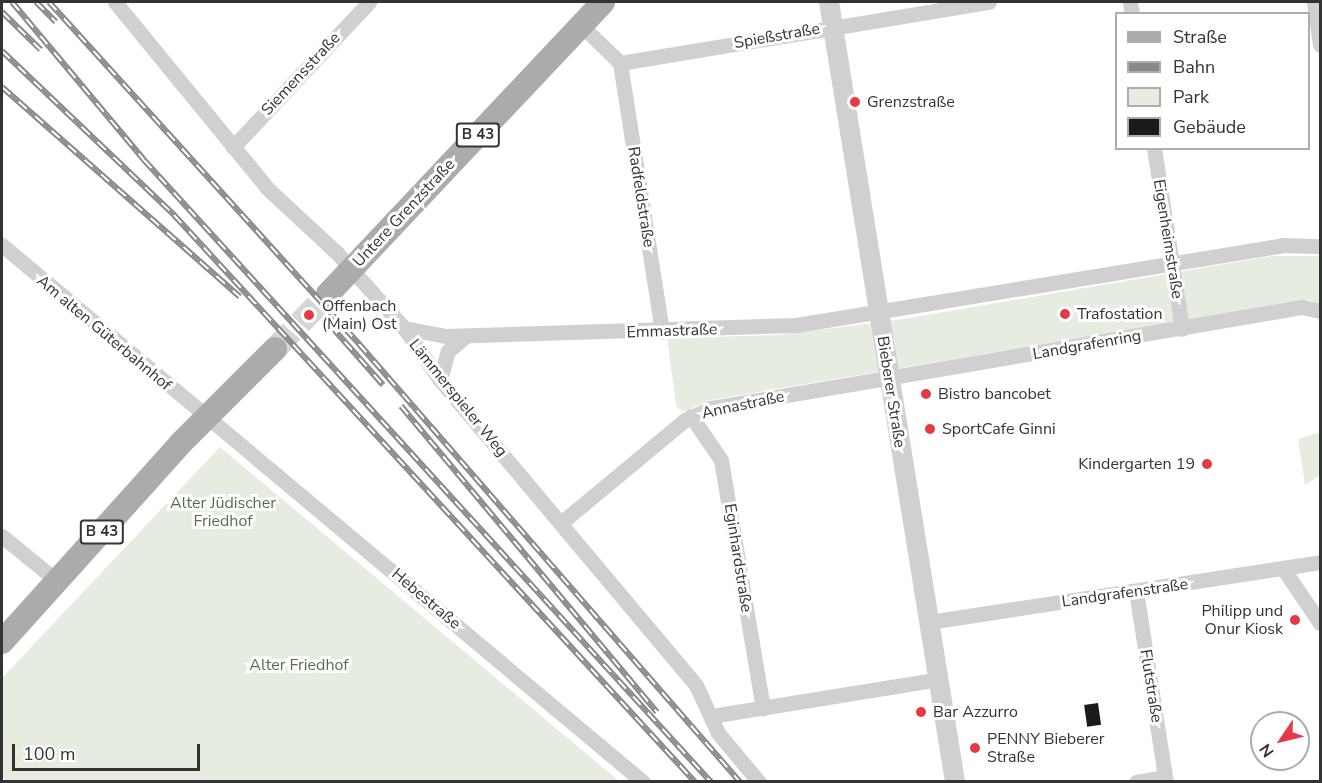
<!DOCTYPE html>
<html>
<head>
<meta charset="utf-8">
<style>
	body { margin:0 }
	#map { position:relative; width:1322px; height:783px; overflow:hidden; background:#fff; font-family:"Nunito Sans",sans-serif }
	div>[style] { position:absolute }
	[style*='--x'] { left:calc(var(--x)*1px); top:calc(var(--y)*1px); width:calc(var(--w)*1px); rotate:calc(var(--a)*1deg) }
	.green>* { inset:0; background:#e6ecdf }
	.building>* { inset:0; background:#1a1a1a; transform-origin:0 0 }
	.primary-tunnel>* { height:24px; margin-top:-12px; transform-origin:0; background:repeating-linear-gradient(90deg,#d6d6d6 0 24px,transparent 0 36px) }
	.minor>* { height:15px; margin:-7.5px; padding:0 7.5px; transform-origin:7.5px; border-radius:7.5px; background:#d0d0d0 }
	.tertiary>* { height:20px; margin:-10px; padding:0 10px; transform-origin:10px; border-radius:10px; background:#d0d0d0 }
	.primary>* { height:24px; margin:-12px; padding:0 12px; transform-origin:12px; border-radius:12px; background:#ababab }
	.rail>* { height:6px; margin-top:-3px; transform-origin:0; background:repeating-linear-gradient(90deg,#fff 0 11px,#888 0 22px); box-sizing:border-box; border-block:2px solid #888 }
	.dots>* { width:16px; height:16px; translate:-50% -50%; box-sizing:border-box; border:3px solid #fff; border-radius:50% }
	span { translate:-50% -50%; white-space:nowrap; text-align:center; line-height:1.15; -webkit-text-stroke:6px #fff; paint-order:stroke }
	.shield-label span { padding:2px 4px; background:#fff; border:2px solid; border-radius:4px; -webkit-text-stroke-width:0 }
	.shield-label { font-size:15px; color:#333; font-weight:700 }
	.street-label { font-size:16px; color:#333 }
	.poi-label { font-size:16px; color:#333 }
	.left { translate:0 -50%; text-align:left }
	.right { translate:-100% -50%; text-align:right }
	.park-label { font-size:16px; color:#56703f }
	.frame { position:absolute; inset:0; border:3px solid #333; pointer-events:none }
	.legend { position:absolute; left:1115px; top:12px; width:195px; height:138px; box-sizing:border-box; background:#fff; border:2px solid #adadad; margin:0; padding:8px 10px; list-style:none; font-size:18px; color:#333 }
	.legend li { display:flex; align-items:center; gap:12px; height:30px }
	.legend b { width:30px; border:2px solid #adadad }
	.north { position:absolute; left:1250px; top:711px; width:60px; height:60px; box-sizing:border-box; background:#fff; border:2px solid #adadad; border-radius:50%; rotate:235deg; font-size:16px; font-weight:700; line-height:24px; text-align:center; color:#333 }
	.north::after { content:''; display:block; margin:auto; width:21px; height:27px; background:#e63946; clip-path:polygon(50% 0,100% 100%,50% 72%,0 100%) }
	.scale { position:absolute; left:12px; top:744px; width:188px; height:27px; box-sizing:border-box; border:3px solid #333; border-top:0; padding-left:8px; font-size:18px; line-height:21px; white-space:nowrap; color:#333; -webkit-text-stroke:4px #fff; paint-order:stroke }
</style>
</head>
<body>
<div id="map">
	<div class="green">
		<div style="clip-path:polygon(1272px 256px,1320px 256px,1320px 306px,1309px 300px,888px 370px,711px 400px,682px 412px,676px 405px,667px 338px,778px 335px,897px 320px)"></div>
		<div style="clip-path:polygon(1320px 432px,1320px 475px,1305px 485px,1298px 439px)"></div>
		<div style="clip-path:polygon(220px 447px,294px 509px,619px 781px,6px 781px,2px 776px,2px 678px)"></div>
	</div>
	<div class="building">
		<div style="left:1098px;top:703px;width:22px;height:14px;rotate:82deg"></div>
	</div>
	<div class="primary-tunnel">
		<div style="--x:275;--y:349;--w:76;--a:-46.1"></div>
	</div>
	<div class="minor">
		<div style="--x:115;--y:2;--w:240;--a:50.7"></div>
		<div style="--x:267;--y:188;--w:96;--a:42.9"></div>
		<div style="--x:337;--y:253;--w:101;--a:48.2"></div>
		<div style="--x:404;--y:328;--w:63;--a:55.3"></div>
		<div style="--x:440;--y:380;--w:398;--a:50"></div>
		<div style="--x:696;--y:685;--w:53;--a:65.4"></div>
		<div style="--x:718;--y:733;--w:64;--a:50.1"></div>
		<div style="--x:1130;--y:2;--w:12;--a:81"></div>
		<div style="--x:1314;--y:2;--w:43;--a:82.1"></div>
		<div style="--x:581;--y:25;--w:54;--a:44.3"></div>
		<div style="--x:620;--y:63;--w:374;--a:-9.4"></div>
		<div style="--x:620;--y:63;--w:272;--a:81.1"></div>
		<div style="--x:233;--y:147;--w:199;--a:-46.8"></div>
		<div style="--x:1154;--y:148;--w:183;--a:81.2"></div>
		<div style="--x:2;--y:245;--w:836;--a:39.95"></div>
		<div style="--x:404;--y:328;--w:43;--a:10.8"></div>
		<div style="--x:446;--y:336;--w:350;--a:-1.8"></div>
		<div style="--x:796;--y:325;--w:493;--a:-9.3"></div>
		<div style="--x:1282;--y:245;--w:38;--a:2"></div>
		<div style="--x:440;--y:380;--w:30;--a:-75"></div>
		<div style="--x:448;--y:351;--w:23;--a:-40"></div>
		<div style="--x:691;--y:416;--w:53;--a:55.7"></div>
		<div style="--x:721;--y:460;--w:252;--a:80.4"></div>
		<div style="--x:562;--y:522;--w:160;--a:-39.7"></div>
		<div style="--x:685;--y:420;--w:29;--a:-25"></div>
		<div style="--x:711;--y:408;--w:600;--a:-9.7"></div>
		<div style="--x:1302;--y:307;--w:18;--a:13"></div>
		<div style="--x:2;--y:536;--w:70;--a:39.2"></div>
		<div style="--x:1284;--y:570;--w:64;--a:55.8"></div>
		<div style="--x:1136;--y:591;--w:193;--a:81.1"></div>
		<div style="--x:929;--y:622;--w:396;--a:-8.7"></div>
		<div style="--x:711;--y:716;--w:231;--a:-9.2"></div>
		<div style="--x:1136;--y:782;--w:29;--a:-10"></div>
	</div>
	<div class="tertiary">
		<div style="--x:829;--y:2;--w:790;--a:80.82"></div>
	</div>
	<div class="primary">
		<div style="--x:328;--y:294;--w:401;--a:-46.7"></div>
		<div style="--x:2;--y:642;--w:268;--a:-48"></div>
		<div style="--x:181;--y:443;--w:133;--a:-45"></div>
	</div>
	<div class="rail">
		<div style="--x:12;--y:2;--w:206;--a:50.1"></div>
		<div style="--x:144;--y:160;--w:842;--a:47.65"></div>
		<div style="--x:36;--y:2;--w:28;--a:45"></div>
		<div style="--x:49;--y:2;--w:462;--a:47.8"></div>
		<div style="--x:359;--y:344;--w:581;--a:48.98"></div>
		<div style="--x:2;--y:12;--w:54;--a:44.3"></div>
		<div style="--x:2;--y:51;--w:238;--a:43.6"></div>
		<div style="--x:174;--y:215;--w:770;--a:47.42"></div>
		<div style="--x:2;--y:87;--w:317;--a:41.4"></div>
		<div style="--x:330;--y:325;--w:80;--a:48.5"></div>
		<div style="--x:401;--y:406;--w:399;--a:50.1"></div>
	</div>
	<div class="dots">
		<div style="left:855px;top:102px;background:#e63946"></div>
		<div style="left:1065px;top:314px;background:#e63946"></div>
		<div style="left:309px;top:315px;background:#e63946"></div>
		<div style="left:926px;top:394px;background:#e63946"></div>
		<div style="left:930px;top:429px;background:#e63946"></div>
		<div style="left:1207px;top:464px;background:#e63946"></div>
		<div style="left:1295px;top:620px;background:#e63946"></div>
		<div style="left:921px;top:712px;background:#e63946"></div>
		<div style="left:975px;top:748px;background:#e63946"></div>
	</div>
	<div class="shield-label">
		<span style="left:478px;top:135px">B 43</span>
		<span style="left:102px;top:532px">B 43</span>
	</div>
	<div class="street-label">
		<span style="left:777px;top:36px;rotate:-10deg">Spießstraße</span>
		<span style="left:301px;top:74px;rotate:-47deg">Siemensstraße</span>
		<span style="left:641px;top:197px;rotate:81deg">Radfeldstraße</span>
		<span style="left:404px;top:213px;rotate:-47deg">Untere Grenzstraße</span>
		<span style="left:1168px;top:239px;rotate:81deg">Eigenheimstraße</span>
		<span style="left:672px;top:331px;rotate:-2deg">Emmastraße</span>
		<span style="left:104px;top:333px;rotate:40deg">Am alten Güterbahnhof</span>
		<span style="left:1087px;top:345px;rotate:-10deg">Landgrafenring</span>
		<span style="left:891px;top:392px;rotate:81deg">Bieberer Straße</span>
		<span style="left:458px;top:398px;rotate:51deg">Lämmerspieler Weg</span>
		<span style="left:743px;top:405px;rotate:-12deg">Annastraße</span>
		<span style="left:738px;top:558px;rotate:81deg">Eginhardstraße</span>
		<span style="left:1125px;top:593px;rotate:-8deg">Landgrafenstraße</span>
		<span style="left:426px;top:599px;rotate:40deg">Hebestraße</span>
		<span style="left:1151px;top:686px;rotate:81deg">Flutstraße</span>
	</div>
	<div class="poi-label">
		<span class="left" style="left:867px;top:102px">Grenzstraße</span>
		<span class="left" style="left:322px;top:315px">Offenbach<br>(Main) Ost</span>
		<span class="left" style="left:1077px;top:314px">Trafostation</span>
		<span class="left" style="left:938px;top:394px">Bistro bancobet</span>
		<span class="left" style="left:942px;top:429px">SportCafe Ginni</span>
		<span class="right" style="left:1195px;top:464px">Kindergarten 19</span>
		<span class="right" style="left:1283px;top:620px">Philipp und<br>Onur Kiosk</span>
		<span class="left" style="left:933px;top:712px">Bar Azzurro</span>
		<span class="left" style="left:987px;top:748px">PENNY Bieberer<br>Straße</span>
	</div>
	<div class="park-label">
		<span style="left:223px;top:512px">Alter Jüdischer<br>Friedhof</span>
		<span style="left:299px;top:665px">Alter Friedhof</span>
	</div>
	<div class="frame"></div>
	<ul class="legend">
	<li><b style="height:8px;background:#ababab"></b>Straße</li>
	<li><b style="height:8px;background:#888"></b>Bahn</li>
	<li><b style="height:16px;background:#e6ecdf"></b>Park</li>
	<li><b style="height:16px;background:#1a1a1a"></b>Gebäude</li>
	</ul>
	<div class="north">N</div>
	<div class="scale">100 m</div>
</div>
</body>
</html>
